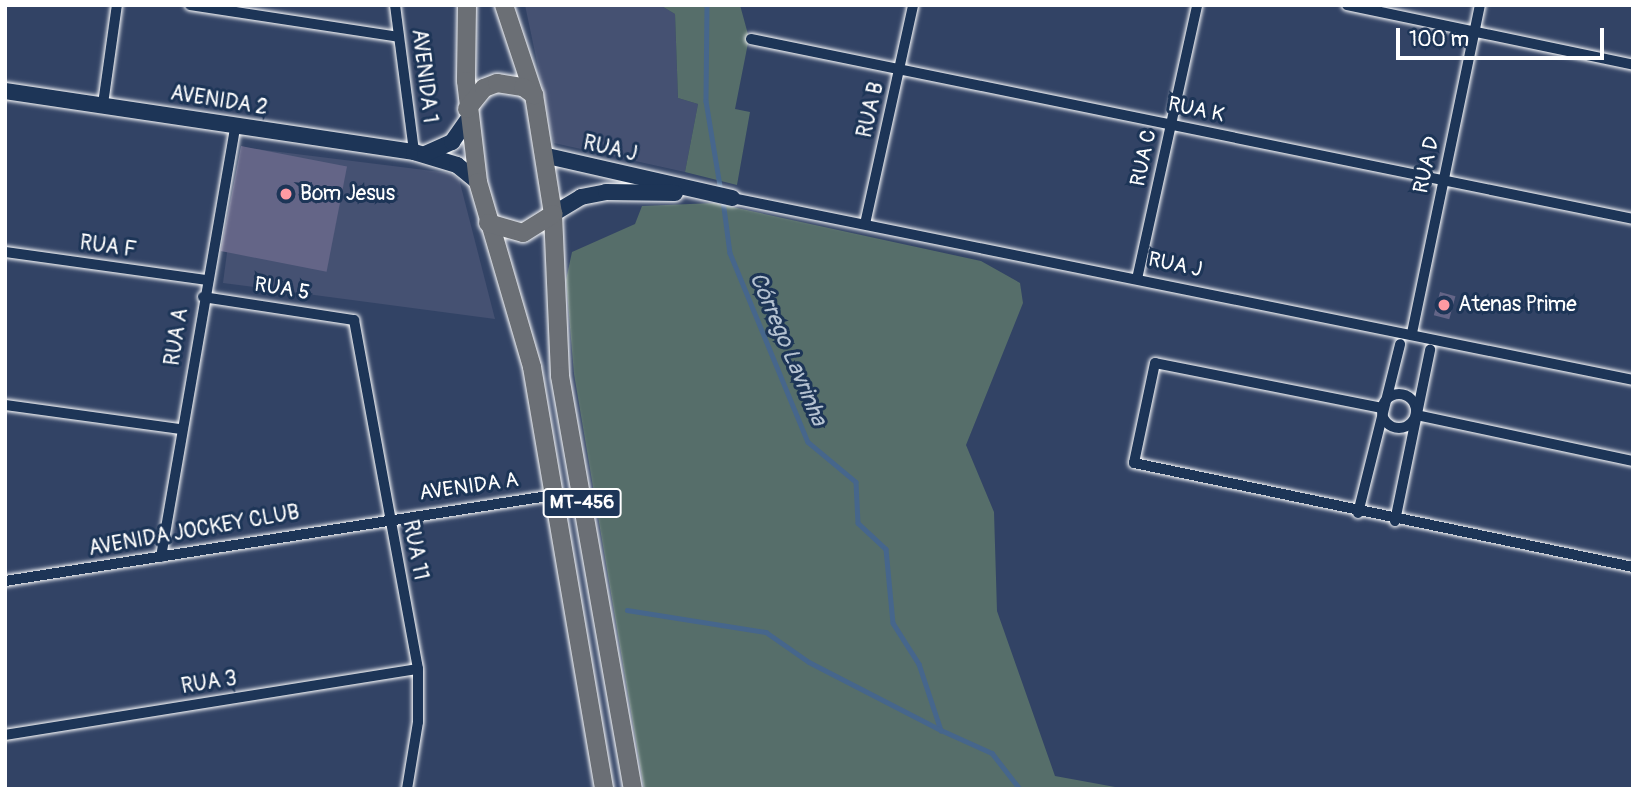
<!DOCTYPE html>
<html>
<head>
<meta charset="utf-8">
<style>
	body { margin:0 }
	#map { position:relative; width:1638px; height:794px; overflow:hidden; background:#324365; font-family:Pangolin,sans-serif }
	div>[style] { position:absolute }
	[style*='--x'] { left:calc(var(--x)*1px); top:calc(var(--y)*1px); width:calc(var(--w)*1px); rotate:calc(var(--a)*1deg) }
	.built>* { inset:0; background:#455172 }
	.green>* { inset:0; background:#566e6a }
	.stream>* { height:4.5px; margin:-2.25px; padding:0 2.25px; transform-origin:2.25px; border-radius:2.25px; background:#46668c }
	.building>* { inset:0; background:#646587; transform-origin:0 0 }
	.roads { filter:drop-shadow(0 0 2px #fff) drop-shadow(0 0 2px #fff) }
	.street>* { height:10px; margin:-5px; padding:0 5px; transform-origin:5px; border-radius:5px; background:#1d3557 }
	.street>.ring { margin:-5px; padding:0; box-sizing:content-box; background:none; border:10px solid #1d3557; border-radius:50% }
	.secondary>* { height:16px; margin:-8px; padding:0 8px; transform-origin:8px; border-radius:8px; background:#1d3557 }
	.primary>* { height:18px; margin:-9px; padding:0 9px; transform-origin:9px; border-radius:9px; background:#6b6f75 }
	.dots>* { width:19px; height:19px; translate:-50% -50%; box-sizing:border-box; border:4px solid #1d3557; border-radius:50% }
	span { translate:-50% -50%; white-space:nowrap; text-align:center; line-height:1.15; -webkit-text-stroke:6px #1d3557; paint-order:stroke }
	.shield-label span { padding:2px 5px; background:#1d3557; border:2px solid; border-radius:5px; -webkit-text-stroke-width:0 }
	.shield-label { font-size:19px; color:#fff; font-weight:700 }
	.street-label { font-size:21px; color:#fff }
	.poi-label { font-size:21px; color:#fff }
	.left { translate:0 -50%; text-align:left }
	.water-label { font-size:23px; color:#b5c2d1; font-style:italic }
	.frame { position:absolute; inset:0; border:7px solid #fff; pointer-events:none }
	.scale { position:absolute; left:1396px; top:28px; width:208px; height:32px; box-sizing:border-box; border:4px solid #fff; border-top:0; padding-left:9px; font-size:21px; line-height:24px; white-space:nowrap; color:#fff; -webkit-text-stroke:5px #1d3557; paint-order:stroke }
</style>
</head>
<body>
<div id="map">
	<div class="built">
		<div style="clip-path:polygon(525px 5px,660px 5px,675px 14px,678px 98px,698px 104px,685px 172px,554px 143px)"></div>
		<div style="clip-path:polygon(241px 147px,449px 173px,459px 179px,495px 319px,223px 283px)"></div>
	</div>
	<div class="green">
		<div style="clip-path:polygon(660px 5px,740px 5px,749px 38px,735px 109px,750px 112px,737px 185px,685px 172px,698px 104px,678px 98px,675px 14px)"></div>
		<div style="clip-path:polygon(714px 203px,981px 261px,1020px 283px,1023px 303px,966px 445px,994px 512px,997px 611px,1055px 776px,1126px 789px,644px 789px,574px 374px,566px 280px,572px 252px,635px 224px,642px 206px)"></div>
	</div>
	<div class="stream">
		<div style="--x:707;--y:5;--w:96;--a:90.6"></div>
		<div style="--x:706;--y:101;--w:92;--a:80.6"></div>
		<div style="--x:723;--y:200;--w:53;--a:82.5"></div>
		<div style="--x:730;--y:253;--w:204;--a:67.6"></div>
		<div style="--x:808;--y:442;--w:62;--a:39.8"></div>
		<div style="--x:856;--y:482;--w:41;--a:87.2"></div>
		<div style="--x:858;--y:523;--w:38;--a:43"></div>
		<div style="--x:886;--y:549;--w:74;--a:84.6"></div>
		<div style="--x:893;--y:623;--w:49;--a:57.6"></div>
		<div style="--x:919;--y:664;--w:70;--a:71.6"></div>
		<div style="--x:941;--y:730;--w:56;--a:24.3"></div>
		<div style="--x:992;--y:753;--w:46;--a:52.1"></div>
		<div style="--x:627;--y:610;--w:141;--a:9"></div>
		<div style="--x:766;--y:632;--w:52;--a:34.9"></div>
		<div style="--x:809;--y:662;--w:148;--a:27.3"></div>
	</div>
	<div class="building">
		<div style="left:241px;top:146px;width:108px;height:107px;rotate:11deg"></div>
		<div style="left:1440px;top:292px;width:16px;height:24px;rotate:15deg"></div>
	</div>
	<div class="roads">
		<div class="street">
			<div style="--x:190;--y:5;--w:211;--a:8.7"></div>
			<div style="--x:395;--y:5;--w:148;--a:82.6"></div>
			<div style="--x:1347;--y:5;--w:292;--a:11.8"></div>
			<div style="--x:751;--y:39;--w:900;--a:11.53"></div>
			<div style="--x:103;--y:104;--w:100;--a:-82"></div>
			<div style="--x:732;--y:198;--w:919;--a:11.42"></div>
			<div style="--x:865;--y:224;--w:224;--a:-77.6"></div>
			<div style="--x:5;--y:252;--w:203;--a:7.9"></div>
			<div style="--x:1137;--y:279;--w:280;--a:-77.6"></div>
			<div style="--x:203;--y:297;--w:153;--a:8.7"></div>
			<div style="--x:354;--y:320;--w:355;--a:79.6"></div>
			<div style="--x:418;--y:669;--w:53;--a:90"></div>
			<div style="--x:418;--y:722;--w:68;--a:99.3"></div>
			<div style="--x:1412;--y:333;--w:335;--a:-78.3"></div>
			<div class="ring" style="left:1382px;top:394px;width:24px;height:24px"></div>
			<div style="--x:5;--y:405;--w:178;--a:7.8"></div>
			<div style="--x:1382;--y:408;--w:231;--a:-168.8"></div>
			<div style="--x:1155;--y:363;--w:102;--a:101.9"></div>
			<div style="--x:1134;--y:463;--w:510;--a:11.77"></div>
			<div style="--x:1416;--y:415;--w:222;--a:12"></div>
			<div style="--x:1358;--y:513;--w:174;--a:-76"></div>
			<div style="--x:1395;--y:521;--w:175;--a:-78.4"></div>
			<div style="--x:161;--y:557;--w:438;--a:-80.2"></div>
			<div style="--x:5;--y:581;--w:556;--a:-8.9"></div>
			<div style="--x:5;--y:735;--w:418;--a:-9.1"></div>
		</div>
		<div class="secondary">
			<div style="--x:5;--y:91;--w:414;--a:8.5"></div>
			<div style="--x:414;--y:152;--w:45;--a:16.8"></div>
			<div style="--x:457;--y:165;--w:27;--a:39"></div>
			<div style="--x:425;--y:154;--w:30;--a:-24"></div>
			<div style="--x:452;--y:142;--w:29;--a:-55"></div>
			<div style="--x:543;--y:155;--w:194;--a:12.8"></div>
			<div style="--x:553;--y:214;--w:33;--a:-31"></div>
			<div style="--x:581;--y:197;--w:25;--a:-11"></div>
			<div style="--x:606;--y:192;--w:69;--a:0.8"></div>
		</div>
		<div class="primary">
			<div style="--x:467;--y:5;--w:76;--a:90.8"></div>
			<div style="--x:466;--y:81;--w:102;--a:83.2"></div>
			<div style="--x:478;--y:182;--w:193;--a:73.7"></div>
			<div style="--x:532;--y:367;--w:428;--a:80.3"></div>
			<div style="--x:504;--y:5;--w:95;--a:71.6"></div>
			<div style="--x:534;--y:95;--w:121;--a:80.9"></div>
			<div style="--x:553;--y:214;--w:162;--a:87.5"></div>
			<div style="--x:560;--y:376;--w:419;--a:80"></div>
			<div style="--x:467;--y:109;--w:27;--a:-51"></div>
			<div style="--x:484;--y:88;--w:14;--a:-21"></div>
			<div style="--x:497;--y:83;--w:26;--a:9"></div>
			<div style="--x:523;--y:87;--w:14;--a:36"></div>
			<div style="--x:488;--y:223;--w:36;--a:16"></div>
			<div style="--x:523;--y:233;--w:36;--a:-32"></div>
		</div>
	</div>
	<div class="dots">
		<div style="left:286px;top:194px;background:#ff9aa2"></div>
		<div style="left:1444px;top:305px;background:#ff9aa2"></div>
	</div>
	<div class="shield-label">
		<span style="left:582px;top:503px">MT-456</span>
	</div>
	<div class="street-label">
		<span style="left:424px;top:76px;rotate:83deg">AVENIDA 1</span>
		<span style="left:219px;top:101px;rotate:9deg">AVENIDA 2</span>
		<span style="left:871px;top:110px;rotate:-77deg">RUA B</span>
		<span style="left:1196px;top:110px;rotate:12deg">RUA K</span>
		<span style="left:610px;top:149px;rotate:13deg">RUA J</span>
		<span style="left:1144px;top:158px;rotate:-78deg">RUA C</span>
		<span style="left:1427px;top:165px;rotate:-78deg">RUA D</span>
		<span style="left:108px;top:247px;rotate:8deg">RUA F</span>
		<span style="left:1175px;top:265px;rotate:12deg">RUA J</span>
		<span style="left:282px;top:289px;rotate:9deg">RUA 5</span>
		<span style="left:177px;top:337px;rotate:-81deg">RUA A</span>
		<span style="left:469px;top:487px;rotate:-8deg">AVENIDA A</span>
		<span style="left:194px;top:531px;rotate:-10deg">AVENIDA JOCKEY CLUB</span>
		<span style="left:415px;top:550px;rotate:79deg">RUA 11</span>
		<span style="left:209px;top:683px;rotate:-9deg">RUA 3</span>
	</div>
	<div class="poi-label">
		<span class="left" style="left:300px;top:194px">Bom Jesus</span>
		<span class="left" style="left:1458px;top:305px">Atenas Prime</span>
	</div>
	<div class="water-label">
		<span style="left:788px;top:349px;rotate:67deg">Córrego Lavrinha</span>
	</div>
	<div class="frame"></div>
	<div class="scale">100 m</div>
</div>
</body>
</html>
